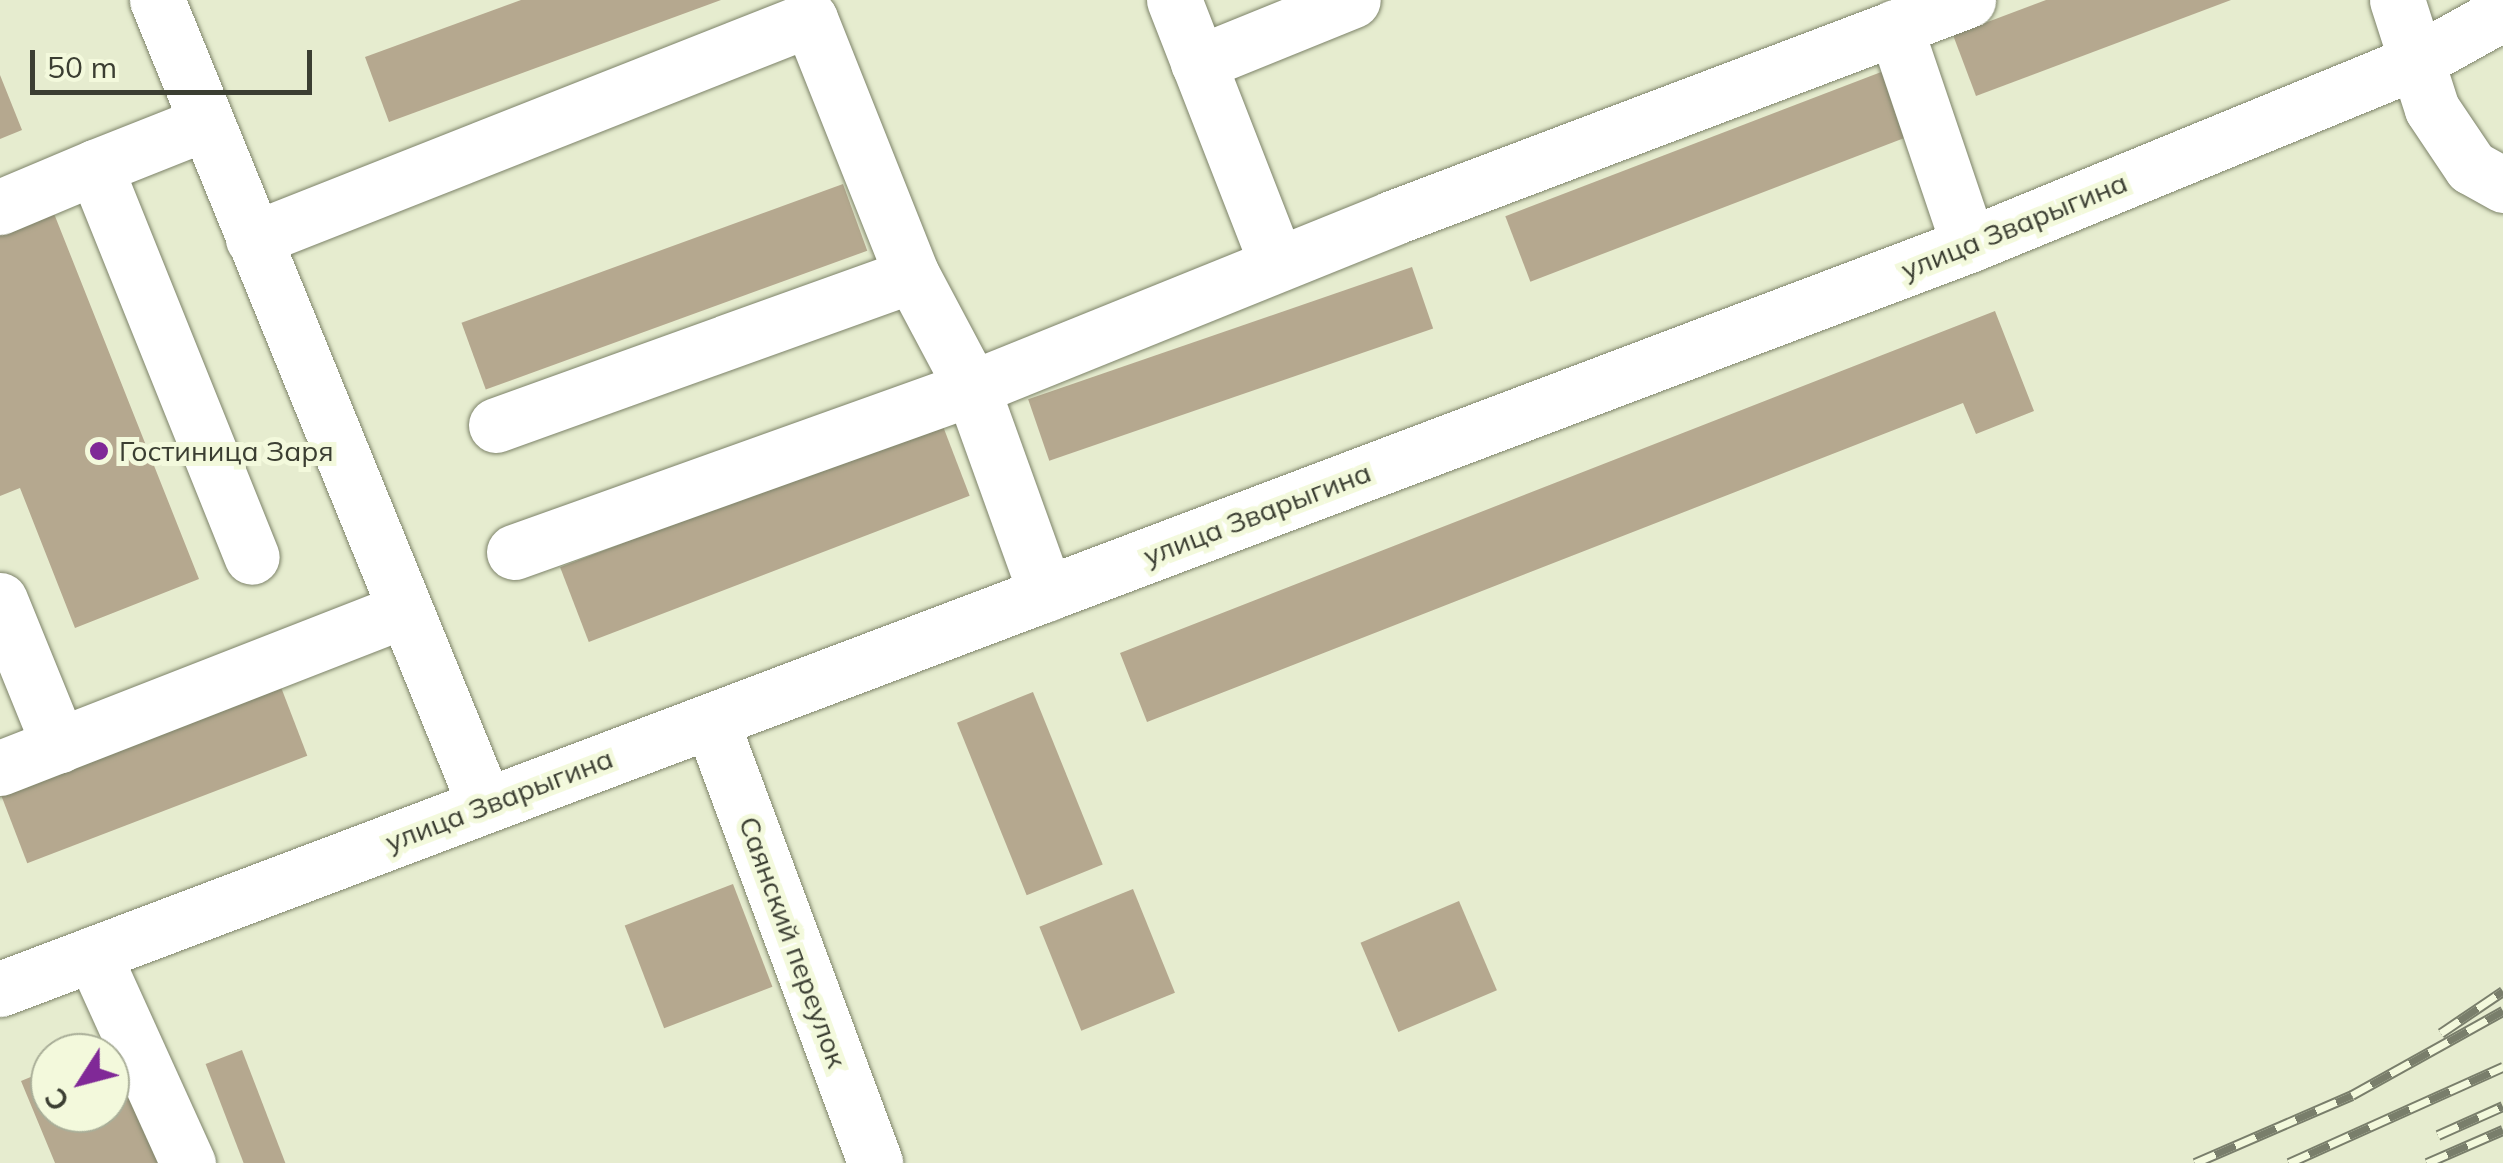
<!DOCTYPE html>
<html>
<head>
<meta charset="utf-8">
<style>
	body { margin:0 }
	#map { position:relative; width:2503px; height:1163px; overflow:hidden; background:#e6eccf; font-family:Mulish,sans-serif }
	div>[style] { position:absolute }
	[style*='--x'] { left:calc(var(--x)*1px); top:calc(var(--y)*1px); width:calc(var(--w)*1px); rotate:calc(var(--a)*1deg) }
	.building>* { inset:0; background:#b5a88f; transform-origin:0 0 }
	.roads { filter:drop-shadow(0 0 2px #7d8369) drop-shadow(0 0 2px #7d8369) }
	.minor>* { height:55px; margin:-27.5px; padding:0 27.5px; transform-origin:27.5px; border-radius:27.5px; background:#fff }
	.rail>* { height:11px; margin-top:-5.5px; transform-origin:0; background:repeating-linear-gradient(90deg,#f3f9dc 0 22px,#797e6b 0 44px); box-sizing:border-box; border-block:2px solid #797e6b }
	.dots>* { width:28px; height:28px; translate:-50% -50%; box-sizing:border-box; border:5px solid #f3f9dc; border-radius:50% }
	span { translate:-50% -50%; white-space:nowrap; text-align:center; line-height:1.15; -webkit-text-stroke:10px #f3f9dc; paint-order:stroke }
	.street-label { font-size:28px; color:#3b3e32 }
	.poi-label { font-size:28px; color:#3b3e32 }
	.left { translate:0 -50%; text-align:left }
	.north { position:absolute; left:30px; top:1033px; width:100px; height:100px; box-sizing:border-box; background:#f3f9dc; border:2px solid #a9ae98; border-radius:50%; rotate:234deg; font-size:28px; font-weight:700; line-height:40px; text-align:center; color:#3b3e32 }
	.north::after { content:''; display:block; margin:auto; width:35px; height:45px; background:#802997; clip-path:polygon(50% 0,100% 100%,50% 72%,0 100%) }
	.scale { position:absolute; left:30px; top:50px; width:282px; height:45px; box-sizing:border-box; border:5px solid #3b3e32; border-top:0; padding-left:12px; font-size:30px; line-height:35px; white-space:nowrap; color:#3b3e32; -webkit-text-stroke:8px #f3f9dc; paint-order:stroke }
</style>
</head>
<body>
<div id="map">
	<div class="building">
		<div style="clip-path:polygon(521px 0,721px 0,389px 122px,365px 57px)"></div>
		<div style="clip-path:polygon(2046px 0,2231px 0,1976px 96px,1953px 35px)"></div>
		<div style="left:1889px;top:69px;width:70px;height:411px;rotate:69deg"></div>
		<div style="clip-path:polygon(0 75px,22px 130px,0 139px)"></div>
		<div style="left:843px;top:184px;width:71px;height:406px;rotate:70deg"></div>
		<div style="clip-path:polygon(51px 206px,199px 579px,75px 628px,20px 488px,0 496px,0 226px)"></div>
		<div style="left:1412px;top:267px;width:65px;height:406px;rotate:71deg"></div>
		<div style="clip-path:polygon(1995px 311px,2034px 411px,1976px 434px,1963px 403px,1147px 722px,1120px 653px)"></div>
		<div style="left:941px;top:421px;width:80px;height:408px;rotate:69deg"></div>
		<div style="left:279px;top:682px;width:79px;height:300px;rotate:69deg"></div>
		<div style="left:1033px;top:692px;width:186px;height:82px;rotate:68deg"></div>
		<div style="left:733px;top:884px;width:110px;height:116px;rotate:69deg"></div>
		<div style="left:1133px;top:889px;width:112px;height:101px;rotate:68deg"></div>
		<div style="left:1459px;top:901px;width:97px;height:107px;rotate:67deg"></div>
		<div style="clip-path:polygon(111px 1044px,160px 1163px,55px 1163px,21px 1081px,50px 1069px,50px 1113px,110px 1113px,110px 1053px,89px 1053px)"></div>
		<div style="left:242px;top:1050px;width:121px;height:39px;rotate:69deg"></div>
	</div>
	<div class="roads">
		<div class="minor">
			<div style="--x:157;--y:0;--w:869;--a:67.83"></div>
			<div style="--x:1174;--y:0;--w:283;--a:68.7"></div>
			<div style="--x:2397;--y:0;--w:114;--a:72.2"></div>
			<div style="--x:2432;--y:109;--w:70;--a:56.1"></div>
			<div style="--x:2471;--y:167;--w:37;--a:29"></div>
			<div style="--x:1895;--y:27;--w:230;--a:71.3"></div>
			<div style="--x:1198;--y:63;--w:167;--a:-22.1"></div>
			<div style="--x:206;--y:123;--w:119;--a:158.4"></div>
			<div style="--x:95;--y:167;--w:420;--a:68.1"></div>
			<div style="--x:0;--y:207;--w:103;--a:-22.8"></div>
			<div style="--x:253;--y:239;--w:599;--a:-21.55"></div>
			<div style="--x:810;--y:19;--w:276;--a:68.3"></div>
			<div style="--x:912;--y:275;--w:128;--a:62"></div>
			<div style="--x:972;--y:388;--w:219;--a:70.2"></div>
			<div style="--x:496;--y:425;--w:442;--a:-19.8"></div>
			<div style="--x:514;--y:552;--w:486;--a:-19.7"></div>
			<div style="--x:972;--y:388;--w:453;--a:-22"></div>
			<div style="--x:1392;--y:218;--w:616;--a:-20.73"></div>
			<div style="--x:0;--y:600;--w:157;--a:67.9"></div>
			<div style="--x:711;--y:721;--w:471;--a:69.6"></div>
			<div style="--x:0;--y:768;--w:435;--a:-21.3"></div>
			<div style="--x:93;--y:954;--w:230;--a:65.6"></div>
			<div style="--x:0;--y:989;--w:2105;--a:-20.7"></div>
			<div style="--x:1969;--y:245;--w:482;--a:-22.3"></div>
			<div style="--x:2415;--y:62;--w:101;--a:-29.1"></div>
		</div>
	</div>
	<div class="rail">
		<div style="--x:2441;--y:1033;--w:75;--a:-34.1"></div>
		<div style="--x:2438;--y:1135;--w:71;--a:-24"></div>
		<div style="--x:2195;--y:1163;--w:171;--a:-23.4"></div>
		<div style="--x:2352;--y:1095;--w:173;--a:-29.1"></div>
		<div style="--x:2289;--y:1163;--w:235;--a:-24.2"></div>
		<div style="--x:2427;--y:1163;--w:83;--a:-23.5"></div>
	</div>
	<div class="dots">
		<div style="left:99px;top:451px;background:#802997"></div>
	</div>
	<div class="street-label">
		<span style="left:2014px;top:226px;rotate:-22deg">улица Зварыгина</span>
		<span style="left:1257px;top:514px;rotate:-21deg">улица Зварыгина</span>
		<span style="left:499px;top:800px;rotate:-21deg">улица Зварыгина</span>
		<span style="left:793px;top:942px;rotate:70deg">Саянский переулок</span>
	</div>
	<div class="poi-label">
		<span class="left" style="left:119px;top:451px">Гостиница Заря</span>
	</div>
	<div class="north">С</div>
	<div class="scale">50 m</div>
</div>
</body>
</html>
